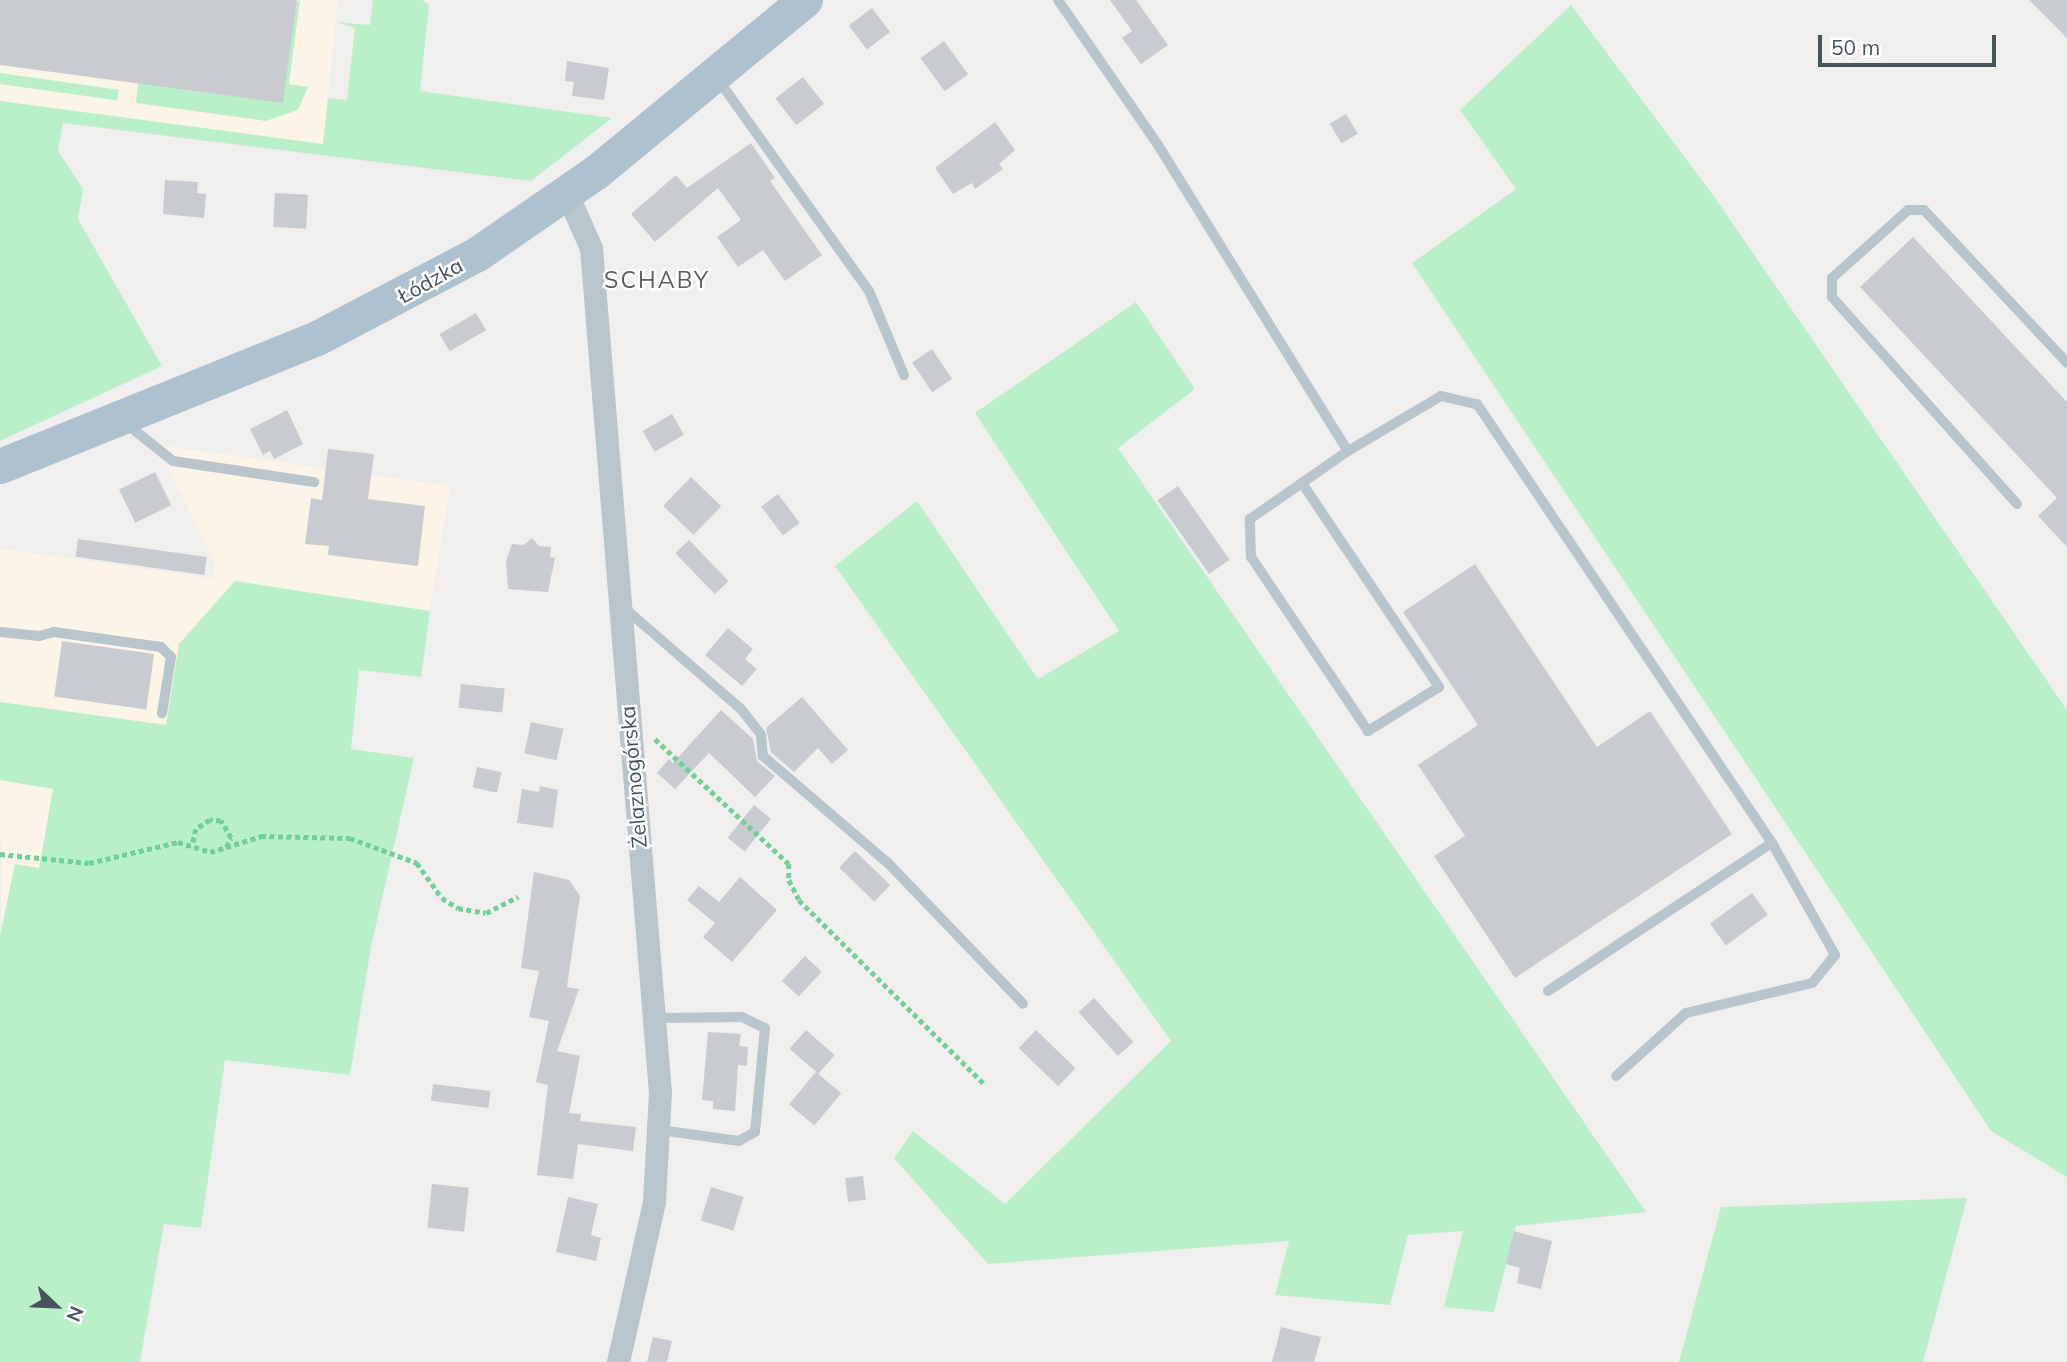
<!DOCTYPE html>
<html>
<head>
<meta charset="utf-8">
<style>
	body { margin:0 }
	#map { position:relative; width:2067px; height:1362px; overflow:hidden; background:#f1eeee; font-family:Mulish,sans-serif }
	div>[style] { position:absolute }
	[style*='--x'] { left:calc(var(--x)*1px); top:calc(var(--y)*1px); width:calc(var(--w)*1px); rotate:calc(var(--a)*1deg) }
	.commercial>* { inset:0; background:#fcf4e6 }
	.green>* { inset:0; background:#baf0c9; transform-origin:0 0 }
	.building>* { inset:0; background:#c8ccd1; transform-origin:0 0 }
	.path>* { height:4.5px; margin-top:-2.25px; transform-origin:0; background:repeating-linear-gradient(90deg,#71d097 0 5px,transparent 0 8.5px) }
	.lane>* { height:10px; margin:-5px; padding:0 5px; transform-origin:5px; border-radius:5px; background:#b9c5cc }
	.street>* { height:23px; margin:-11.5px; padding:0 11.5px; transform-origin:11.5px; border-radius:11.5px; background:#b9c5cc }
	.primary>* { height:35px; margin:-17.5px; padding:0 17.5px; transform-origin:17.5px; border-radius:17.5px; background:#adc1ce }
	span { translate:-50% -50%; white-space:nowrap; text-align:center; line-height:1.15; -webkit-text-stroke:5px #fff; paint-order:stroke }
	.street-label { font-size:21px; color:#46545c }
	.neighbourhood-label { font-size:23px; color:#5a5f63; letter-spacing:2px }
	.north { position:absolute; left:21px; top:1271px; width:70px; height:70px; -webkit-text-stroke:5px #fff; paint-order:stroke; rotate:113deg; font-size:19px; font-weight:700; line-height:28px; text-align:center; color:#46545c }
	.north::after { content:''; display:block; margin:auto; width:24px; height:32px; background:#46545c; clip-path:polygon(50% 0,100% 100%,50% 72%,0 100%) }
	.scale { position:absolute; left:1818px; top:35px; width:178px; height:32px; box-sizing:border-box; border:4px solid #46545c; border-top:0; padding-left:9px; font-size:21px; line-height:24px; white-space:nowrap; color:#46545c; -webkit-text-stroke:5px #fff; paint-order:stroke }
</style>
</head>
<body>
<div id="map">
	<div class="commercial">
		<div style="clip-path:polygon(0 0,338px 0,323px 144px,0 101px)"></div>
		<div style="clip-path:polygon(157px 445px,450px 486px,430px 611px,235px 581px,179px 644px,167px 725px,0 702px,0 549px,212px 578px,215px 563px)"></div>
		<div style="clip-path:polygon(0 780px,53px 789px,39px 869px,15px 865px,2px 936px)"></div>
	</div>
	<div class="green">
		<div style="clip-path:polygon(300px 0,289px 84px,308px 87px,298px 110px,266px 121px,136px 103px,138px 83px)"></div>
		<div style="clip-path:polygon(373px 0,422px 0,429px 5px,420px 91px,612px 118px,531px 181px,63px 123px,58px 151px,83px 189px,78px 219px,162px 366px,0 441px,0 101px,323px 144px,328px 98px,347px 100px,355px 28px,336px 22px,370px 25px)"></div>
		<div style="clip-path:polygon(1571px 5px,1713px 195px,2067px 710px,2067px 1177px,1991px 1131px,1412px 263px,1516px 189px,1460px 110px)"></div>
		<div style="left:0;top:73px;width:120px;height:11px;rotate:8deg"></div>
		<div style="clip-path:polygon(1136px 302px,1195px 389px,1118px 448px,1646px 1212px,1516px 1226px,1494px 1312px,1444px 1307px,1463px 1231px,1408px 1235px,1390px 1305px,1275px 1295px,1289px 1241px,988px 1264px,894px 1158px,913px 1131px,1005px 1204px,1171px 1041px,835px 566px,917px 501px,1038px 679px,1119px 631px,975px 413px)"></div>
		<div style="clip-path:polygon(235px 581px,430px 611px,421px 677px,359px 670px,351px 749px,414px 758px,371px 947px,350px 1075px,225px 1060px,201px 1228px,164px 1224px,140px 1362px,0 1362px,0 936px,15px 864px,39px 868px,53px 789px,0 780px,0 702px,166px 725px,179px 644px)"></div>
		<div style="clip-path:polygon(1967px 1198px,1923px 1362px,1679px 1362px,1721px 1207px)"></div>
	</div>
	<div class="building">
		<div style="clip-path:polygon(0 0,297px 0,283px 103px,0 65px)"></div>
		<div style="clip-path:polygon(1110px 0,1136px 0,1168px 45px,1141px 64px,1122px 38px,1132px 31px)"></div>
		<div style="clip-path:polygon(2029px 0,2067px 0,2067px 38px)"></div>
		<div style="left:872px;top:8px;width:30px;height:29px;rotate:53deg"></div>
		<div style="left:944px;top:41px;width:41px;height:29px;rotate:54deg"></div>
		<div style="clip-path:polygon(567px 61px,609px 68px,604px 100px,572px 96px,574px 82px,565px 81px)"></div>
		<div style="left:803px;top:77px;width:34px;height:35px;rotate:52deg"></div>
		<div style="left:1346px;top:114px;width:23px;height:19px;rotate:59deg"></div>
		<div style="clip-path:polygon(995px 122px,1015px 150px,999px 164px,1003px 169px,975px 189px,972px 183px,953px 194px,935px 168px)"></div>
		<div style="clip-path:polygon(751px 143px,775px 178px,770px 181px,822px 255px,785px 281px,763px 250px,738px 267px,717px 237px,741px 220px,718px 188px,655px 242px,631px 214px,676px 175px,687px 188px)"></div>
		<div style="clip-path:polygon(165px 180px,198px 182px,197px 193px,206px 194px,204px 218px,163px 214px)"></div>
		<div style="left:275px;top:193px;width:33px;height:34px;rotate:3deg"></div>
		<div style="clip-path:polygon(1913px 237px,2067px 402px,2067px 547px,2038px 516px,2057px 498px,1860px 287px)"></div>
		<div style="left:476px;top:313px;width:20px;height:42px;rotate:60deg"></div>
		<div style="left:932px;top:349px;width:36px;height:24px;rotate:56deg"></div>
		<div style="clip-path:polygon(287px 410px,303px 444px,274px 459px,270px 451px,263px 455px,250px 429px)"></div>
		<div style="left:672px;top:414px;width:24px;height:34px;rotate:60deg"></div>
		<div style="clip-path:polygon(328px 449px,374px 454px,368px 499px,425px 506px,418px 566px,328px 555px,329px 546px,305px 544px,311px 498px,322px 500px)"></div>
		<div style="left:155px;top:472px;width:37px;height:40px;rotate:64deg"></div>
		<div style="left:691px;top:477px;width:42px;height:40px;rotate:44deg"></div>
		<div style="left:1178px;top:486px;width:90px;height:25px;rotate:55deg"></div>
		<div style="left:778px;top:494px;width:36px;height:21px;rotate:53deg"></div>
		<div style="clip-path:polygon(532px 538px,539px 546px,551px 547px,550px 557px,555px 558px,548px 592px,508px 589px,506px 561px,512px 544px,524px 545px)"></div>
		<div style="left:78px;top:539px;width:130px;height:18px;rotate:8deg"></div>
		<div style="left:689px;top:540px;width:57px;height:19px;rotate:46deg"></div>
		<div style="clip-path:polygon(1475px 564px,1597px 747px,1650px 711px,1732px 834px,1515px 978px,1434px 856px,1465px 836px,1418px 765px,1478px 725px,1403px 612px)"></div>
		<div style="clip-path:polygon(728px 628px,753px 649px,745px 659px,757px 669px,742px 686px,705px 655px)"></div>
		<div style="left:62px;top:641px;width:93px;height:56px;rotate:8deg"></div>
		<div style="left:461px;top:684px;width:44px;height:24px;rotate:6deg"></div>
		<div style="clip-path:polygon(802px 697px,848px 750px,832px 764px,818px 748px,794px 772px,771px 752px,766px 728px)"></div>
		<div style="clip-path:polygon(721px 710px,753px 739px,757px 761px,775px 776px,755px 797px,709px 753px,675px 789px,657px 773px,669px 759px,673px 763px)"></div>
		<div style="left:531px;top:722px;width:33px;height:32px;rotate:12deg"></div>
		<div style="left:477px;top:767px;width:25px;height:21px;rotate:12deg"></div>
		<div style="clip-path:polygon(540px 786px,558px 790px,553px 828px,517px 823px,522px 789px,539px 792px)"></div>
		<div style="left:754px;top:805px;width:22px;height:42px;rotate:39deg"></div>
		<div style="left:855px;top:851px;width:49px;height:23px;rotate:44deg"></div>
		<div style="clip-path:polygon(534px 872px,569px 880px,580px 896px,567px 987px,579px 989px,557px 1051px,580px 1056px,569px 1113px,581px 1114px,580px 1121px,636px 1127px,633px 1151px,578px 1144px,573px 1179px,537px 1175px,548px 1085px,536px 1082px,549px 1021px,529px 1017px,539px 971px,521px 968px)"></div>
		<div style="clip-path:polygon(740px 877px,777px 910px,732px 962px,703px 937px,715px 923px,687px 900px,699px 886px,719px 902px)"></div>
		<div style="left:1752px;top:893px;width:27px;height:52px;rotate:54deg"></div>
		<div style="left:805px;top:956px;width:23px;height:34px;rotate:43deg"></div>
		<div style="left:1094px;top:998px;width:59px;height:21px;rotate:48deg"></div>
		<div style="left:806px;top:1030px;width:38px;height:25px;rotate:41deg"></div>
		<div style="left:1036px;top:1030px;width:55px;height:25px;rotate:44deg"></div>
		<div style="clip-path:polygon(708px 1032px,741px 1034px,739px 1046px,748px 1047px,747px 1066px,738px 1065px,735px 1111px,713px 1109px,713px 1101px,702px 1100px)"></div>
		<div style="left:816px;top:1072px;width:33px;height:42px;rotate:40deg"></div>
		<div style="left:433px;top:1084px;width:58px;height:17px;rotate:7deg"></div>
		<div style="left:863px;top:1176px;width:24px;height:18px;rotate:83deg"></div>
		<div style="left:432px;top:1184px;width:37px;height:44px;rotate:6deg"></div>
		<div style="left:711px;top:1187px;width:34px;height:35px;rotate:17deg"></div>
		<div style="clip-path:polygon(568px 1197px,598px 1204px,591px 1235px,601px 1238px,596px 1261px,556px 1252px)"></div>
		<div style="clip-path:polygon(1514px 1231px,1552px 1241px,1541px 1289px,1517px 1283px,1520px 1268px,1506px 1264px)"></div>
		<div style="clip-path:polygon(1281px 1327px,1321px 1337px,1314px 1362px,1272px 1362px)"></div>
		<div style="clip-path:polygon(653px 1337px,672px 1341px,667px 1362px,647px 1362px)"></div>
	</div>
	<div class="path">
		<div style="--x:655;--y:739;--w:183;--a:43"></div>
		<div style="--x:789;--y:864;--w:16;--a:90"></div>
		<div style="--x:789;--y:880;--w:22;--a:63"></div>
		<div style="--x:799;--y:900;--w:262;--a:44.8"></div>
		<div style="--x:226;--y:847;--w:37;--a:-17"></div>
		<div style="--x:261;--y:836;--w:89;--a:1.3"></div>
		<div style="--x:350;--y:838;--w:72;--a:20.5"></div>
		<div style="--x:417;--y:863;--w:43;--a:54.5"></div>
		<div style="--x:442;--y:898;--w:19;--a:32"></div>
		<div style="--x:458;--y:908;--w:28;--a:10"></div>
		<div style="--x:486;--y:913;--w:36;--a:-27"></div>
		<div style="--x:0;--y:854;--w:89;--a:5.8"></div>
		<div style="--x:89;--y:863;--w:91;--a:-13.3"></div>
		<div style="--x:178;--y:842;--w:34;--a:17"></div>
		<div style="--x:210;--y:852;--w:17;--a:-17"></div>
		<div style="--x:226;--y:847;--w:10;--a:-61"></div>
		<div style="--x:231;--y:838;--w:20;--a:-120"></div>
		<div style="--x:221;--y:821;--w:11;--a:-175"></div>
		<div style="--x:210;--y:820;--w:17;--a:147"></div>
		<div style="--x:196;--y:829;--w:14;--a:102"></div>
	</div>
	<div class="lane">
		<div style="--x:1058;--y:0;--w:176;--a:55.4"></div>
		<div style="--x:1158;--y:145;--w:360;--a:58.2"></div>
		<div style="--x:1348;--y:451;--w:108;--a:-30.6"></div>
		<div style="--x:1441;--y:396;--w:37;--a:13"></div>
		<div style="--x:1477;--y:404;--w:529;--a:56.1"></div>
		<div style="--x:1772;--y:843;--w:129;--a:60.6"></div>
		<div style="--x:1835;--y:955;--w:36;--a:129"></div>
		<div style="--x:1812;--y:983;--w:130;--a:166.6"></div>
		<div style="--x:1686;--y:1013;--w:94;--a:138"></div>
		<div style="--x:717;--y:78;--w:262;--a:54.5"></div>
		<div style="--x:869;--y:291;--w:91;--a:67.4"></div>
		<div style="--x:123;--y:421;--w:64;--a:38.7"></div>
		<div style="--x:173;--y:461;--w:143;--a:8.5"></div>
		<div style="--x:1302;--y:483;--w:246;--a:56.1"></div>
		<div style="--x:1439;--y:687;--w:84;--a:148.2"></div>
		<div style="--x:1368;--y:731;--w:210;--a:-123.9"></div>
		<div style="--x:1251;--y:557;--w:38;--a:-92"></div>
		<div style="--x:1250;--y:519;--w:119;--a:-34.8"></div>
		<div style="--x:2017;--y:504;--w:278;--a:-131.8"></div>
		<div style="--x:1832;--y:297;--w:19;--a:-90"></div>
		<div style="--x:1832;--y:278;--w:102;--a:-41.8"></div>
		<div style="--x:1908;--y:210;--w:16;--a:0"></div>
		<div style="--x:1924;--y:210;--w:209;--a:46.9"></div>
		<div style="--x:622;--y:606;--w:157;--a:40.9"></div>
		<div style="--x:741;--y:709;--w:33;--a:52"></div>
		<div style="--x:761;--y:735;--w:21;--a:85"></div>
		<div style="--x:763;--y:756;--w:165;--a:40.6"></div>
		<div style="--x:888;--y:863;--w:195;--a:46.2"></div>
		<div style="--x:0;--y:632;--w:39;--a:6"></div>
		<div style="--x:39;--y:636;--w:16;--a:-15"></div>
		<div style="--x:54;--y:632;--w:108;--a:8"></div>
		<div style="--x:161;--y:647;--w:14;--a:45"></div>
		<div style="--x:171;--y:657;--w:57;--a:99.1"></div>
		<div style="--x:1548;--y:991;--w:268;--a:-33.5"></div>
		<div style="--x:654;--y:1018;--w:88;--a:-0.7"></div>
		<div style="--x:742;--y:1017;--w:25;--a:26"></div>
		<div style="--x:765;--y:1028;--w:104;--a:95.5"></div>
		<div style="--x:755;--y:1132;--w:18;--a:151"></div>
		<div style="--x:739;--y:1141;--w:80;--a:-172.1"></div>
	</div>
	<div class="street">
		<div style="--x:567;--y:194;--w:59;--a:66"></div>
		<div style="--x:591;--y:248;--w:848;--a:85.33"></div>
		<div style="--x:660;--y:1093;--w:109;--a:93.2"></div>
		<div style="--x:654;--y:1202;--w:164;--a:102.7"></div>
	</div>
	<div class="primary">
		<div style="--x:0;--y:466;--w:342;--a:-22"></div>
		<div style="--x:317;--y:338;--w:181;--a:-27.7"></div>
		<div style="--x:477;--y:254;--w:145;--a:-34.6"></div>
		<div style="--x:596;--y:172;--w:271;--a:-39.5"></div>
	</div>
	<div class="street-label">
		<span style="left:430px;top:280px;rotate:-29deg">Łódzka</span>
		<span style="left:633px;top:777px;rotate:-95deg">Żelaznogórska</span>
	</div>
	<div class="neighbourhood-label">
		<span style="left:657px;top:280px">SCHABY</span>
	</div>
	<div class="north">N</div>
	<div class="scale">50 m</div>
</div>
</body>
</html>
